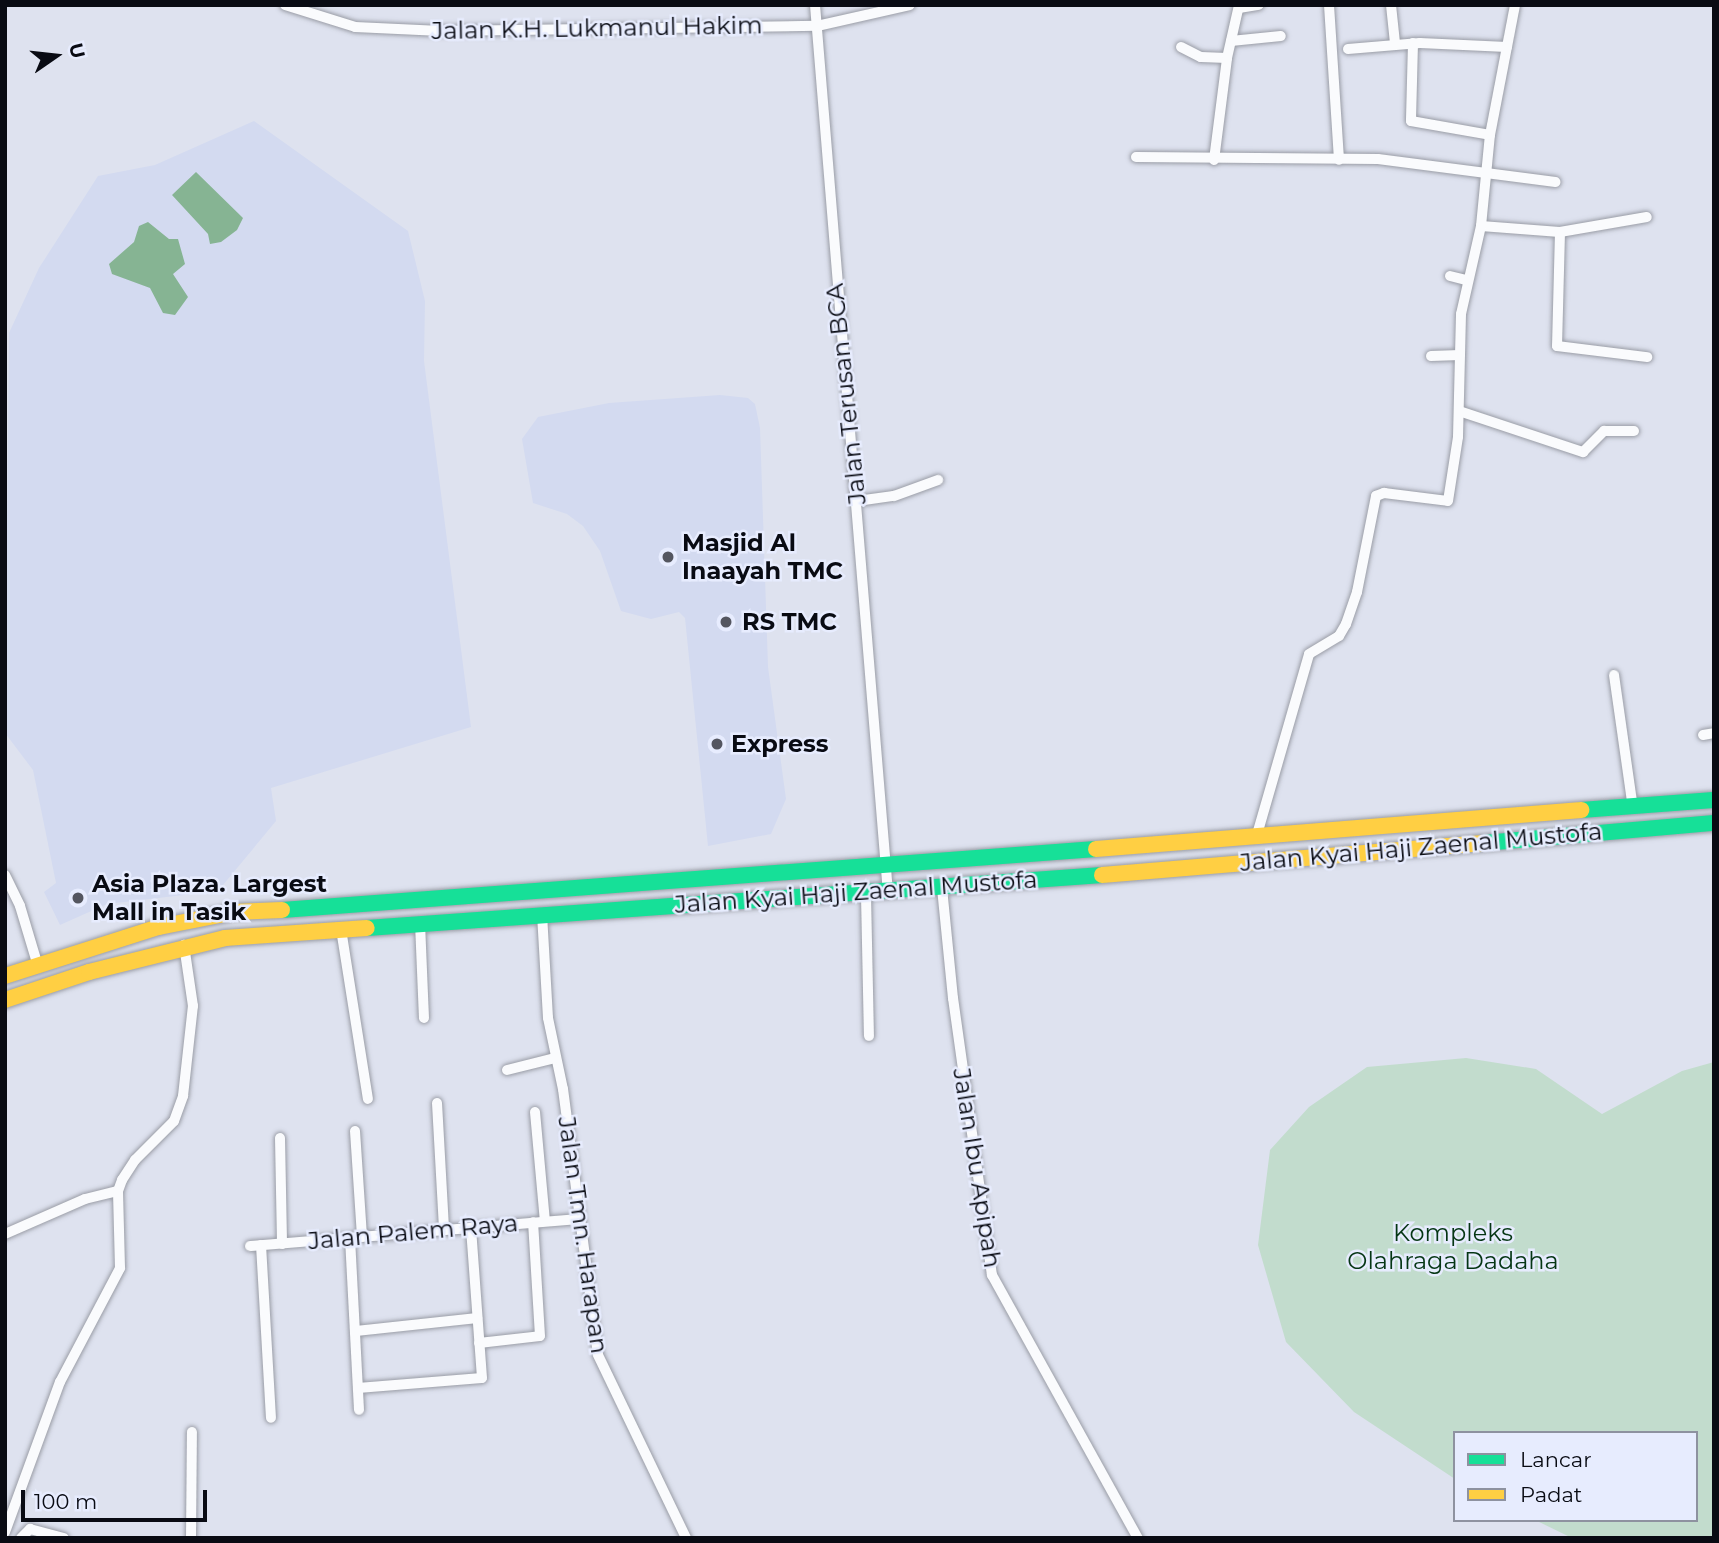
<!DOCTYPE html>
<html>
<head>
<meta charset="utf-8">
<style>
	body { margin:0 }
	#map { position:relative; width:1719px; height:1543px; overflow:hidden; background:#dee2ef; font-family:Montserrat,sans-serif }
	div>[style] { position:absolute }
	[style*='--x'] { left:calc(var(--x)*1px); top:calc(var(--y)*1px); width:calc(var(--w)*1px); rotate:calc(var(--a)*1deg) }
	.built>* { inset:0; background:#d3daf0 }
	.green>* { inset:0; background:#c2dccd }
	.water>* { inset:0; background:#86b493 }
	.roads { filter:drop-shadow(0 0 2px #9a9da6) drop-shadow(0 0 2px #9a9da6) }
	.street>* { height:10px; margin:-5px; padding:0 5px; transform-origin:5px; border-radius:5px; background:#fafbfd }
	.fast>* { height:16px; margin:-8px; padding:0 8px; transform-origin:8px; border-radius:8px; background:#16e098 }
	.slow>* { height:16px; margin:-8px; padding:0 8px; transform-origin:8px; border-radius:8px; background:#ffcf43 }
	.dots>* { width:19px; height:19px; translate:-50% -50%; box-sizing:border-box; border:4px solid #e7ecfe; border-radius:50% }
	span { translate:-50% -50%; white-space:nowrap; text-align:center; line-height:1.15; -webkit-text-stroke:5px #e7ecfe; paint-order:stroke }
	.street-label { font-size:24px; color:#090b13 }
	.poi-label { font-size:24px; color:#090b13; font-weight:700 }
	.left { translate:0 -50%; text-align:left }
	.park-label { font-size:24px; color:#053614 }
	.frame { position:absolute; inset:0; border:7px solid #090b13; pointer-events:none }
	.legend { position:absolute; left:1453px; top:1431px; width:245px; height:91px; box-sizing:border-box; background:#e7ecfe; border:2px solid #8e92a0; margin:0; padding:9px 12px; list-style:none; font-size:21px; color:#090b13 }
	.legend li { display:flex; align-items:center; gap:14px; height:35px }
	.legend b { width:35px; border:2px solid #8e92a0 }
	.north { position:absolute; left:21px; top:21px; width:70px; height:70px; -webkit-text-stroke:5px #e7ecfe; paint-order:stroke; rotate:76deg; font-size:19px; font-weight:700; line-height:28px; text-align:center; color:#090b13 }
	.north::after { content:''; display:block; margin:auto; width:24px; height:32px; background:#090b13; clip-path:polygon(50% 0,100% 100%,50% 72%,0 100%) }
	.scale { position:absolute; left:21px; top:1490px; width:186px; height:32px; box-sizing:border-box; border:4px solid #090b13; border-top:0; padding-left:9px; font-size:21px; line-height:24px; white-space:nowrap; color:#090b13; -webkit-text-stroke:5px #e7ecfe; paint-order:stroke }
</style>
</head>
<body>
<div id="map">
	<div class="built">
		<div style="clip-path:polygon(254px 121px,408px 231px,425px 301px,424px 361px,471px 727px,271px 788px,276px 821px,218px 891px,107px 904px,60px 925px,44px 892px,56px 883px,33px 770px,5px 733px,9px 333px,39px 268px,98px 176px,155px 165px)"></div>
		<div style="clip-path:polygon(720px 395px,748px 398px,755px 404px,760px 428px,768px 667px,786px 799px,771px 834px,708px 846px,685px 618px,679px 612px,651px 619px,621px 611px,600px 551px,583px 526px,567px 514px,533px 503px,522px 439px,538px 417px,609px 403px)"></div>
	</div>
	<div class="green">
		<div style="clip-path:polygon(1466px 1058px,1536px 1069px,1602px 1114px,1682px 1071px,1714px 1062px,1714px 1538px,1572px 1538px,1535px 1520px,1696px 1520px,1696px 1433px,1455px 1433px,1455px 1479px,1354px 1412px,1286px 1342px,1258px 1245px,1270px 1150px,1309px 1107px,1367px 1067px)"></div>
	</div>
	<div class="water">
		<div style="clip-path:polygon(196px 172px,243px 218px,237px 230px,221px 242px,210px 244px,208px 234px,172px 195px)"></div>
		<div style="clip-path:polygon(148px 222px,169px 239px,178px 239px,185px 264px,173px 274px,188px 297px,175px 315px,163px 313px,150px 288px,112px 274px,109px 264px,134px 242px,139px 226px)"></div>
	</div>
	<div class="roads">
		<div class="street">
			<div style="--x:285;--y:5;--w:73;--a:17.4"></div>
			<div style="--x:355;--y:27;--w:86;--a:2.7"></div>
			<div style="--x:441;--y:31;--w:376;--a:-0.8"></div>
			<div style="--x:817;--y:26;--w:95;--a:-12.7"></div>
			<div style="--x:815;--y:5;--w:890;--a:85.3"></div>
			<div style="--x:1329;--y:5;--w:155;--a:86.3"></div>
			<div style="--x:1391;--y:5;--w:39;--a:84"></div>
			<div style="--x:1239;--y:8;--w:20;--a:-9"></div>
			<div style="--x:1231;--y:41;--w:50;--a:-5.7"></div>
			<div style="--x:1413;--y:43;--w:78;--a:91.5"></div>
			<div style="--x:1411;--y:121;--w:80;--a:10"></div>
			<div style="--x:1181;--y:47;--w:22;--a:27"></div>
			<div style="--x:1201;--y:57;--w:26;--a:2"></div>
			<div style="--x:1348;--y:49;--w:72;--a:-4.8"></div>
			<div style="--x:1420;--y:43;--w:87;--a:2.6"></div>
			<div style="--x:1136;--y:157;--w:242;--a:0.5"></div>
			<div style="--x:1378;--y:159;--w:179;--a:7.4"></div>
			<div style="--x:1214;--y:160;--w:103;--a:-82.7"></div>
			<div style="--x:1227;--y:58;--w:54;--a:-77.2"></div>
			<div style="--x:1481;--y:226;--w:79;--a:4.3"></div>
			<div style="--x:1560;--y:232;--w:88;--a:-9.8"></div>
			<div style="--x:1560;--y:232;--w:114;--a:91.5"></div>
			<div style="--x:1557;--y:346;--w:91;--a:7"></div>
			<div style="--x:1450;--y:276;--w:16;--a:14"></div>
			<div style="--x:1431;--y:356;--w:29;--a:-2"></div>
			<div style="--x:1459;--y:411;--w:131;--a:18.3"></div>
			<div style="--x:1583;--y:452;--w:30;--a:-45"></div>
			<div style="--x:1604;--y:431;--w:30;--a:0"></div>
			<div style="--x:857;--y:501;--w:37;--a:-8"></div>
			<div style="--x:894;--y:496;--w:47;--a:-20"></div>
			<div style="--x:1614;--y:675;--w:134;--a:81.9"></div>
			<div style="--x:1703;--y:735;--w:11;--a:-10"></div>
			<div style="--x:1256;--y:838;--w:191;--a:-73.9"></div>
			<div style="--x:1309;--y:654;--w:35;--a:-31"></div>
			<div style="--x:1339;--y:636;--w:14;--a:-60"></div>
			<div style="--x:1346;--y:624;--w:34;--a:-71"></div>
			<div style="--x:1357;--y:592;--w:98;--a:-78.8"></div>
			<div style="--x:1376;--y:496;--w:9;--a:-21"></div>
			<div style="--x:1384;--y:493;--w:64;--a:7.1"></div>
			<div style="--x:1448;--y:501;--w:65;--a:-81.1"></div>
			<div style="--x:1458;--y:437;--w:123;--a:-88.6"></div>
			<div style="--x:1461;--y:314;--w:90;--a:-77.2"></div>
			<div style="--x:1481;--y:226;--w:91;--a:-84.4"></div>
			<div style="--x:1490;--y:135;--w:132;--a:-79.1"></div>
			<div style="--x:5;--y:875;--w:34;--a:64"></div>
			<div style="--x:20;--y:906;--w:63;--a:73.3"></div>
			<div style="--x:942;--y:888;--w:111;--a:84.3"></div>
			<div style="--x:953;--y:998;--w:280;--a:82"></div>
			<div style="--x:992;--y:1275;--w:301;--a:61"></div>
			<div style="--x:866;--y:895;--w:141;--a:88.8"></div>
			<div style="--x:542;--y:914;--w:104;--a:86.7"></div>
			<div style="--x:548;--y:1018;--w:73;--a:78.1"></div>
			<div style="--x:563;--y:1089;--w:268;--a:82.5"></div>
			<div style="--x:598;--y:1355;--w:203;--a:64.3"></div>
			<div style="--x:420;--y:923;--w:95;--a:87.6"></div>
			<div style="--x:341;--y:929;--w:172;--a:81"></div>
			<div style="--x:507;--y:1070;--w:49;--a:-14"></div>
			<div style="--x:437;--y:1103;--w:127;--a:86.8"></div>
			<div style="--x:535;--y:1112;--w:109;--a:84.8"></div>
			<div style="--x:355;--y:1131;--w:106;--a:86.2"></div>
			<div style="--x:280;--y:1138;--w:106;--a:88.9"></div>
			<div style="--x:5;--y:1234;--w:87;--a:-23.6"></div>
			<div style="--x:85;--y:1199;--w:34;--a:-14"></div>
			<div style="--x:350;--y:1238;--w:172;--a:87"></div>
			<div style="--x:261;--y:1245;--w:173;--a:86.7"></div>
			<div style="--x:250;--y:1246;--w:328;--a:-4.7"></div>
			<div style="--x:356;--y:1331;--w:122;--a:-6.1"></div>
			<div style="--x:479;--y:1343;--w:61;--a:-6.5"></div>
			<div style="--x:540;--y:1336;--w:114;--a:-93.5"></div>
			<div style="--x:358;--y:1388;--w:124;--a:-4.6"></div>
			<div style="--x:482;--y:1378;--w:150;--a:-94.2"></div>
			<div style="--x:5;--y:1532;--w:160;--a:-69.9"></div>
			<div style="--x:60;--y:1382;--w:129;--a:-62.2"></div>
			<div style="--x:120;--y:1268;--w:77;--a:-91.5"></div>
			<div style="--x:118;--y:1191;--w:12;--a:-70"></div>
			<div style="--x:122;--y:1180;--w:24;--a:-57"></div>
			<div style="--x:135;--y:1160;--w:55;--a:-45"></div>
			<div style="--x:174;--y:1121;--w:27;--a:-70"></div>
			<div style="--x:183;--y:1096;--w:91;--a:-83.7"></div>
			<div style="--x:193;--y:1006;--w:62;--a:-98.4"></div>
			<div style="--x:21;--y:1538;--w:13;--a:-45"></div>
			<div style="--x:30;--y:1529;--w:35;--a:15"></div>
			<div style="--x:191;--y:1538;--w:106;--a:-89.5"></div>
		</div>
		<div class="fast">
			<div style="--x:1581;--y:810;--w:133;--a:-4.3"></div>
			<div style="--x:1484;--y:843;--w:231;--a:-5"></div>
			<div style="--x:282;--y:910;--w:816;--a:-4.29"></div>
			<div style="--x:367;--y:928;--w:737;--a:-4.12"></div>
		</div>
		<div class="slow">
			<div style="--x:1096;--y:849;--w:487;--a:-4.6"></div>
			<div style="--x:1102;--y:875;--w:383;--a:-4.8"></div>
			<div style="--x:5;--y:976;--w:162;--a:-17.7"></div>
			<div style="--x:159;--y:927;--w:76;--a:-11.3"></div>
			<div style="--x:234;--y:912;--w:48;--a:-2.4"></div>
			<div style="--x:5;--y:1000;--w:89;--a:-18.4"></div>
			<div style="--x:89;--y:972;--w:140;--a:-14"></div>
			<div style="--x:225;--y:938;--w:142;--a:-4"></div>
		</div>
	</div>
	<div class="dots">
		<div style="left:668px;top:557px;background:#545660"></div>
		<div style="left:726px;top:622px;background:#545660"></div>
		<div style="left:717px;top:744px;background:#545660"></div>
		<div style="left:78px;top:898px;background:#545660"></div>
	</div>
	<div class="street-label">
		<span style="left:597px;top:28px;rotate:-1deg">Jalan K.H. Lukmanul Hakim</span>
		<span style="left:846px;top:394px;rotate:-96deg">Jalan Terusan BCA</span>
		<span style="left:1421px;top:847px;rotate:-5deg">Jalan Kyai Haji Zaenal Mustofa</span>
		<span style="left:856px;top:892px;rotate:-4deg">Jalan Kyai Haji Zaenal Mustofa</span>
		<span style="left:977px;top:1168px;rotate:81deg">Jalan Ibu Apipah</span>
		<span style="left:413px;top:1232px;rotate:-5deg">Jalan Palem Raya</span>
		<span style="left:583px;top:1235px;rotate:82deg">Jalan Tmn. Harapan</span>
	</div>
	<div class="poi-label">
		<span class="left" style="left:682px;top:557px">Masjid Al<br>Inaayah TMC</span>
		<span class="left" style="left:742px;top:622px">RS TMC</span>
		<span class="left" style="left:731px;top:744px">Express</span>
		<span class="left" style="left:92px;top:898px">Asia Plaza. Largest<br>Mall in Tasik</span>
	</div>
	<div class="park-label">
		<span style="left:1453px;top:1247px">Kompleks<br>Olahraga Dadaha</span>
	</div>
	<div class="frame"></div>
	<ul class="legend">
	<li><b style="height:9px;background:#16e098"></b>Lancar</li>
	<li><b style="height:9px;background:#ffcf43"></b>Padat</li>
	</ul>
	<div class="north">U</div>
	<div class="scale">100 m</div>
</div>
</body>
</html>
